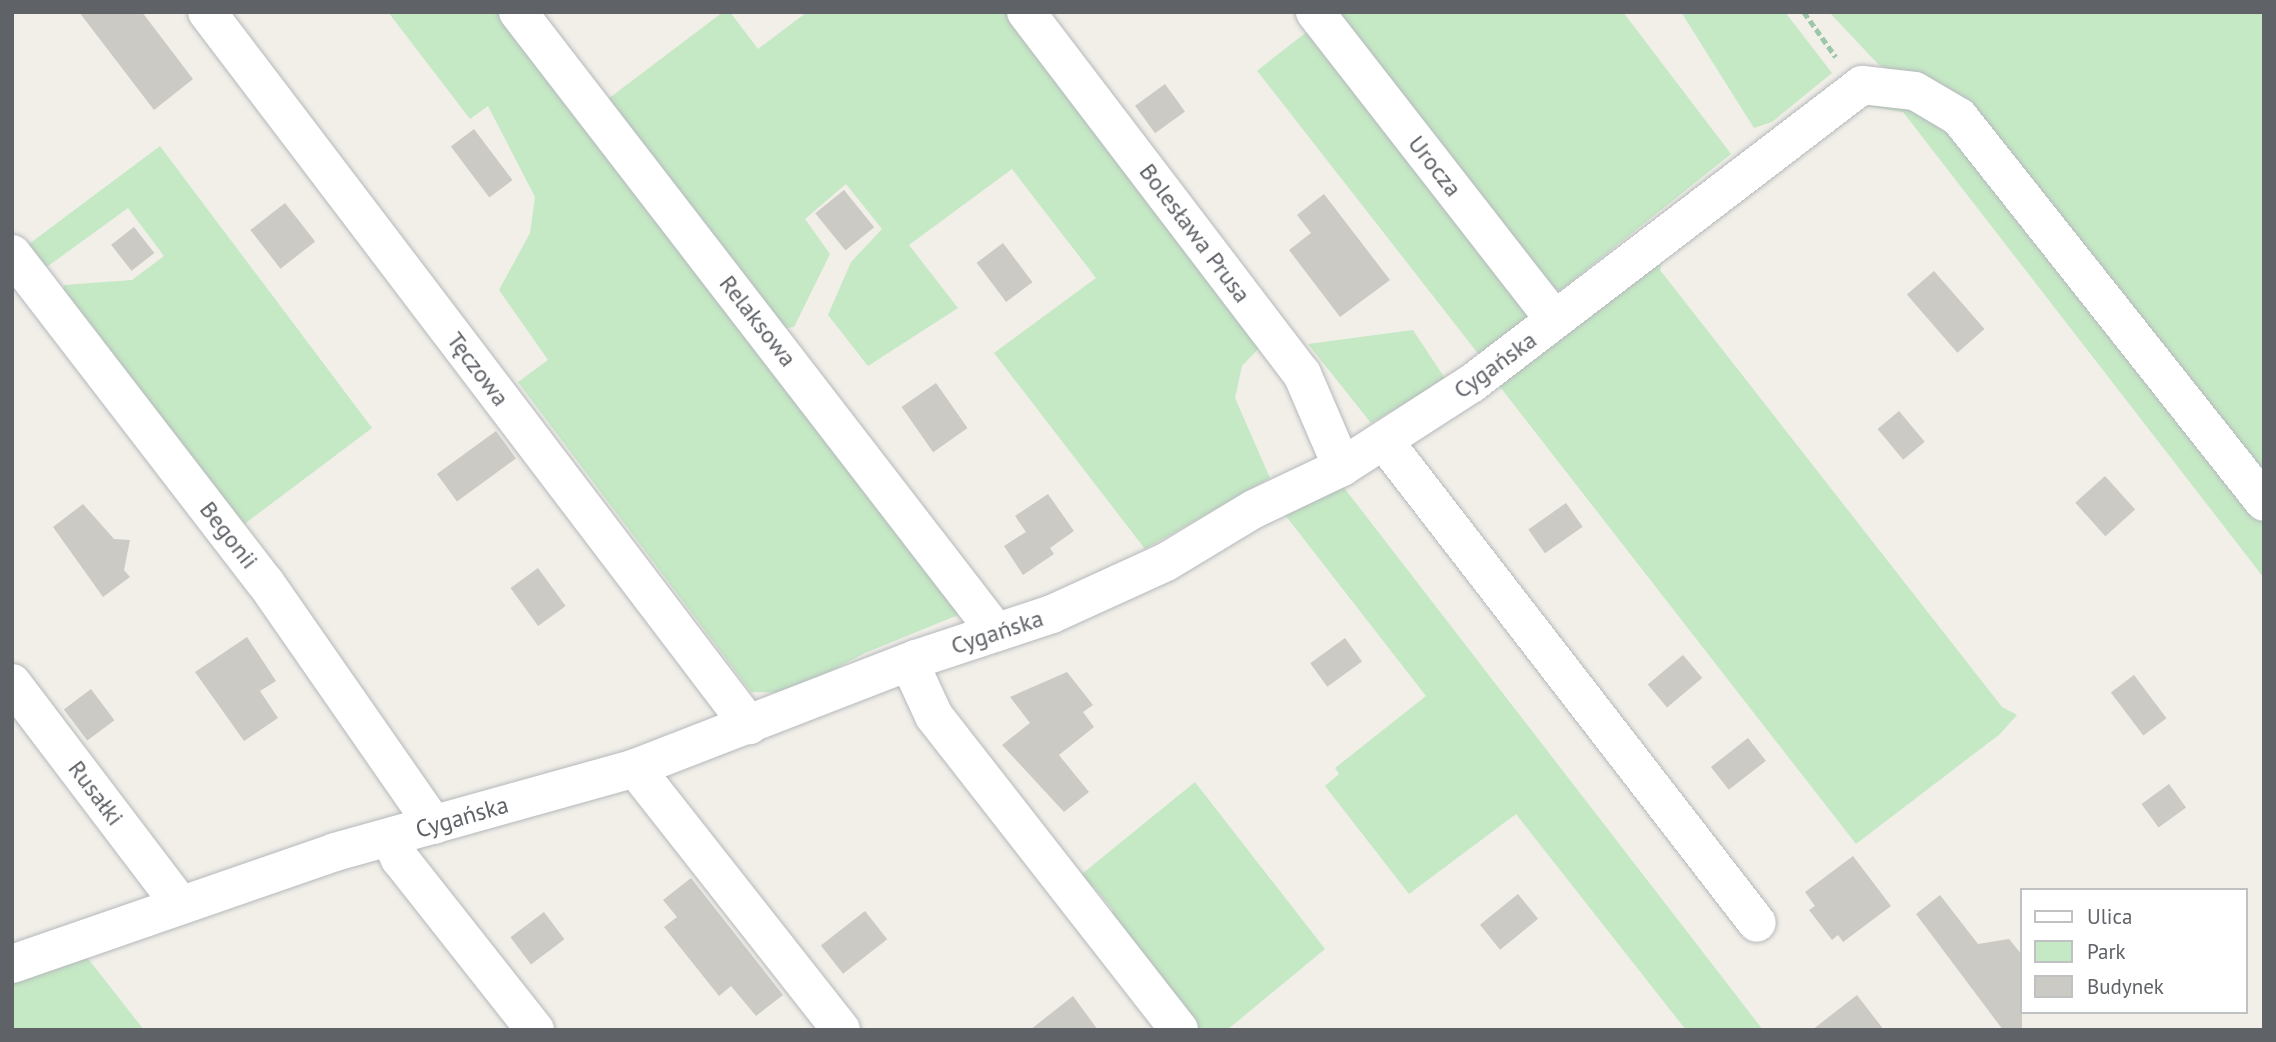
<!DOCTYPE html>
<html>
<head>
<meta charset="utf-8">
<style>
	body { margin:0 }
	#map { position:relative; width:2276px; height:1042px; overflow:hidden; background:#f1efe8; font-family:"PT Sans",sans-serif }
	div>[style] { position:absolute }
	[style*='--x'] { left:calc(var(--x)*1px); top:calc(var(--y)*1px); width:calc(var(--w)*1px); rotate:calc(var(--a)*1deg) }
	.green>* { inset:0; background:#c5e8c5; transform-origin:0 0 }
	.building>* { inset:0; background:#cccac5; transform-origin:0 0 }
	.path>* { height:4.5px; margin-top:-2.25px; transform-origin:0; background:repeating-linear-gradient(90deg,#9cc7a9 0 7px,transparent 0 10.5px) }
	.roads { filter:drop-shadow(0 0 2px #b5b8bc) drop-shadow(0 0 2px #b5b8bc) }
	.minor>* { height:38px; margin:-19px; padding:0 19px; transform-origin:19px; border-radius:19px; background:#fff }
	span { translate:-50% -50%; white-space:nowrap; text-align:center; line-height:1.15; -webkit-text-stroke:5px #fff; paint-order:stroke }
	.street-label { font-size:24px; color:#5f6368 }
	.frame { position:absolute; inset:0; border:14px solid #5f6368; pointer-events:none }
	.legend { position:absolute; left:2020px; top:888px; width:228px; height:126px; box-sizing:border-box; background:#fff; border:2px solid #bfc1c3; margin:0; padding:9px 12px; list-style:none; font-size:21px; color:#5f6368 }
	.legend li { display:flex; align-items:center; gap:14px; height:35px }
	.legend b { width:35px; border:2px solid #bfc1c3 }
</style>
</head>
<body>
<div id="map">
	<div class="green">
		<div style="clip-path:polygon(388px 12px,509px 12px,968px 611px,865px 653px,789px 693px,751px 692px,518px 382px,548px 360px,499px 290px,530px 233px,535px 197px,488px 106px,470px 119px)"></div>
		<div style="clip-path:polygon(723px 12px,730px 12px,758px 49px,807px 12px,1007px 12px,1251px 323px,1260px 347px,1242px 366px,1235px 398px,1270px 478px,1145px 549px,994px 353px,1096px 278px,1012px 169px,909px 245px,958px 308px,868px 366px,828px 315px,851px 262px,882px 229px,846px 184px,805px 219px,830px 254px,794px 327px,779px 329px,604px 102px)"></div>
		<div style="clip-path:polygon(1327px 12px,1623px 12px,1731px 154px,1561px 290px,1547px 288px)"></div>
		<div style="clip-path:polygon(1681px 12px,1785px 12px,1832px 73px,1772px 122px,1754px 128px)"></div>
		<div style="clip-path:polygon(1829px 12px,2264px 12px,2264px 490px,1974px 108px,1879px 65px)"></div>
		<div style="left:1313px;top:27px;width:363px;height:71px;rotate:52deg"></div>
		<div style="clip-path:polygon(1884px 97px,1930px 111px,2234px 482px,2264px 521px,2264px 578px,1903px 112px,1867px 106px)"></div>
		<div style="clip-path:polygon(160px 146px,372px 428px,235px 531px,61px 301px,64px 285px,132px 280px,164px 256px,128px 208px,48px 266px,33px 265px,21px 250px)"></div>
		<div style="clip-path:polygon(1662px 255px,1660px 270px,2002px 707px,2017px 715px,2000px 734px,1856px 844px,1497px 383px)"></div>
		<div style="clip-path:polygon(1413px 330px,1446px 380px,1371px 423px,1308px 344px)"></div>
		<div style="clip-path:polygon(1342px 485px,1763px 1030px,1686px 1030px,1516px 814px,1409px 894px,1325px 786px,1339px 774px,1335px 768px,1426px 696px,1282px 511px)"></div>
		<div style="clip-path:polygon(1195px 782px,1325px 949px,1227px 1030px,1196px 1030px,1110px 920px,1113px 910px,1094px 887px,1083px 887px,1077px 878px)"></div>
		<div style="clip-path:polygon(86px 956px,144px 1030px,12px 1030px,12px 982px)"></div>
	</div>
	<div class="building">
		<div style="clip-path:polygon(79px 12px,142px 12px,193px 79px,154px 110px)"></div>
		<div style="left:1165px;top:84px;width:34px;height:37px;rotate:54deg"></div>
		<div style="left:474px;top:129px;width:64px;height:29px;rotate:53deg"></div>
		<div style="left:844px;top:190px;width:48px;height:37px;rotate:51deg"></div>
		<div style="clip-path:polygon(1324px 194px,1390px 280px,1340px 317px,1289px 250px,1311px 233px,1297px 215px)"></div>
		<div style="left:285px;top:203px;width:49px;height:44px;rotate:52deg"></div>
		<div style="left:134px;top:227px;width:33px;height:29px;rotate:52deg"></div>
		<div style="left:1003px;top:243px;width:49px;height:33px;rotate:53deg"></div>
		<div style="left:1934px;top:271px;width:77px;height:36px;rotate:49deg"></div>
		<div style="left:936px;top:383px;width:55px;height:42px;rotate:55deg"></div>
		<div style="left:1899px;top:411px;width:40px;height:28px;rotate:50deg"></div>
		<div style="left:496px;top:431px;width:34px;height:73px;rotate:54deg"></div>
		<div style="left:2105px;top:476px;width:45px;height:40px;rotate:48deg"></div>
		<div style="clip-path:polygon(1048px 494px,1074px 531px,1050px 548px,1054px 554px,1023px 575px,1004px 546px,1026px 532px,1015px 516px)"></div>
		<div style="left:1566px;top:503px;width:29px;height:46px;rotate:55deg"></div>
		<div style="clip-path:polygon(83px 504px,114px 539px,130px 540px,124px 570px,130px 577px,103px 597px,53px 527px)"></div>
		<div style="left:538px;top:568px;width:47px;height:34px;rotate:54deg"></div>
		<div style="clip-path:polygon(247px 637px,276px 681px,260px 691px,278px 718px,244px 741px,195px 672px)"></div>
		<div style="left:1345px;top:638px;width:29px;height:43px;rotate:54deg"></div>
		<div style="left:1683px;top:655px;width:30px;height:46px;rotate:50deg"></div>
		<div style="clip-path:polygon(1067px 672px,1093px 705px,1083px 712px,1094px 727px,1059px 755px,1089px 792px,1064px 812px,1002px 745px,1030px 723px,1010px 697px)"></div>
		<div style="left:2134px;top:675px;width:54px;height:29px;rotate:53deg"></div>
		<div style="left:91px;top:689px;width:39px;height:34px;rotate:53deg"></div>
		<div style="left:1748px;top:738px;width:29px;height:47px;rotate:52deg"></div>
		<div style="left:2169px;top:784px;width:29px;height:34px;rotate:54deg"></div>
		<div style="clip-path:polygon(1853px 856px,1891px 906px,1843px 942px,1838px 935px,1832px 940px,1809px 910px,1815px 906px,1805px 892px)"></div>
		<div style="clip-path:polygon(691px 878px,783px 995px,756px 1016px,731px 986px,719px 996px,664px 927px,677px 917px,663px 900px)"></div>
		<div style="left:1518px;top:894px;width:32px;height:49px;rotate:51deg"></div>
		<div style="clip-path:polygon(1940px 895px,1978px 944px,2009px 939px,2022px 955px,2022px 1030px,2003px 1030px,1916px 914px)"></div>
		<div style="left:865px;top:911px;width:36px;height:56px;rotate:52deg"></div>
		<div style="left:544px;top:912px;width:34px;height:42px;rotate:53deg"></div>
		<div style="clip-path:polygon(1857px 995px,1884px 1030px,1812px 1030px)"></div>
		<div style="clip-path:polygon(1073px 996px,1098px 1030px,1030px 1030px)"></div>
	</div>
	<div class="path">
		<div style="--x:1804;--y:12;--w:55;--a:54.6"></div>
	</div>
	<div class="roads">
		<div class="minor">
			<div style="--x:207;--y:12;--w:896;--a:52.76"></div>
			<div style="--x:518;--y:12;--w:783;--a:52.37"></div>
			<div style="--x:1026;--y:12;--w:455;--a:52.7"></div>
			<div style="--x:1302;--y:374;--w:101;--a:66.7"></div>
			<div style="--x:1315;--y:12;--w:390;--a:52.1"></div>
			<div style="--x:12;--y:254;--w:414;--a:52.4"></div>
			<div style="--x:265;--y:582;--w:296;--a:55.2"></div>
			<div style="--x:1384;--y:441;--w:609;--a:52.27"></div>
			<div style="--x:916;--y:659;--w:18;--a:90"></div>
			<div style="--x:916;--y:677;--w:43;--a:65.2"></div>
			<div style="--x:934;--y:716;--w:398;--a:52"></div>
			<div style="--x:12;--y:683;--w:278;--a:52.8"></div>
			<div style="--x:635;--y:768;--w:333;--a:51.8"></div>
			<div style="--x:390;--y:837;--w:24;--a:66"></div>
			<div style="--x:400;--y:859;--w:218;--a:51.7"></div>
			<div style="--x:12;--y:964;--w:342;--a:-19.1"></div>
			<div style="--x:335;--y:852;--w:312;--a:-15.6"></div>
			<div style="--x:635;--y:768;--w:301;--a:-21.2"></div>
			<div style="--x:916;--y:659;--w:143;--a:-18.3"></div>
			<div style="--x:1052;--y:614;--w:125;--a:-24.5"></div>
			<div style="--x:1166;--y:562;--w:103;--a:-31.1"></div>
			<div style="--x:1254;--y:509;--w:98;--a:-25.5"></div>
			<div style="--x:1342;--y:467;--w:153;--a:-32.8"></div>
			<div style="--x:1471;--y:384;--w:492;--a:-37.4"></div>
			<div style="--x:1862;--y:85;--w:53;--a:6.5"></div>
			<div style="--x:1915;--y:91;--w:51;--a:30.6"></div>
			<div style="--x:1959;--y:117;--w:491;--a:51.6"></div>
		</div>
	</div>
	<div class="street-label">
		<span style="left:1435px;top:166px;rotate:52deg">Urocza</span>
		<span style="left:1195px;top:233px;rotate:53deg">Bolesława Prusa</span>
		<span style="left:758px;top:321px;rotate:52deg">Relaksowa</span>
		<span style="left:1495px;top:365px;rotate:-36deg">Cygańska</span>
		<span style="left:478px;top:369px;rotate:53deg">Tęczowa</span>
		<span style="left:229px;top:535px;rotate:52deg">Begonii</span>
		<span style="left:997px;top:632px;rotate:-18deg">Cygańska</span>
		<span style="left:96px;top:793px;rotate:53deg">Rusałki</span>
		<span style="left:462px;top:817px;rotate:-16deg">Cygańska</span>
	</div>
	<div class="frame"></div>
	<ul class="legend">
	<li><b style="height:9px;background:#fff"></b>Ulica</li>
	<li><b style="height:19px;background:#c5e8c5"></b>Park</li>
	<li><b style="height:19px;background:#cccac5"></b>Budynek</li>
	</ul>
</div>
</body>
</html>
